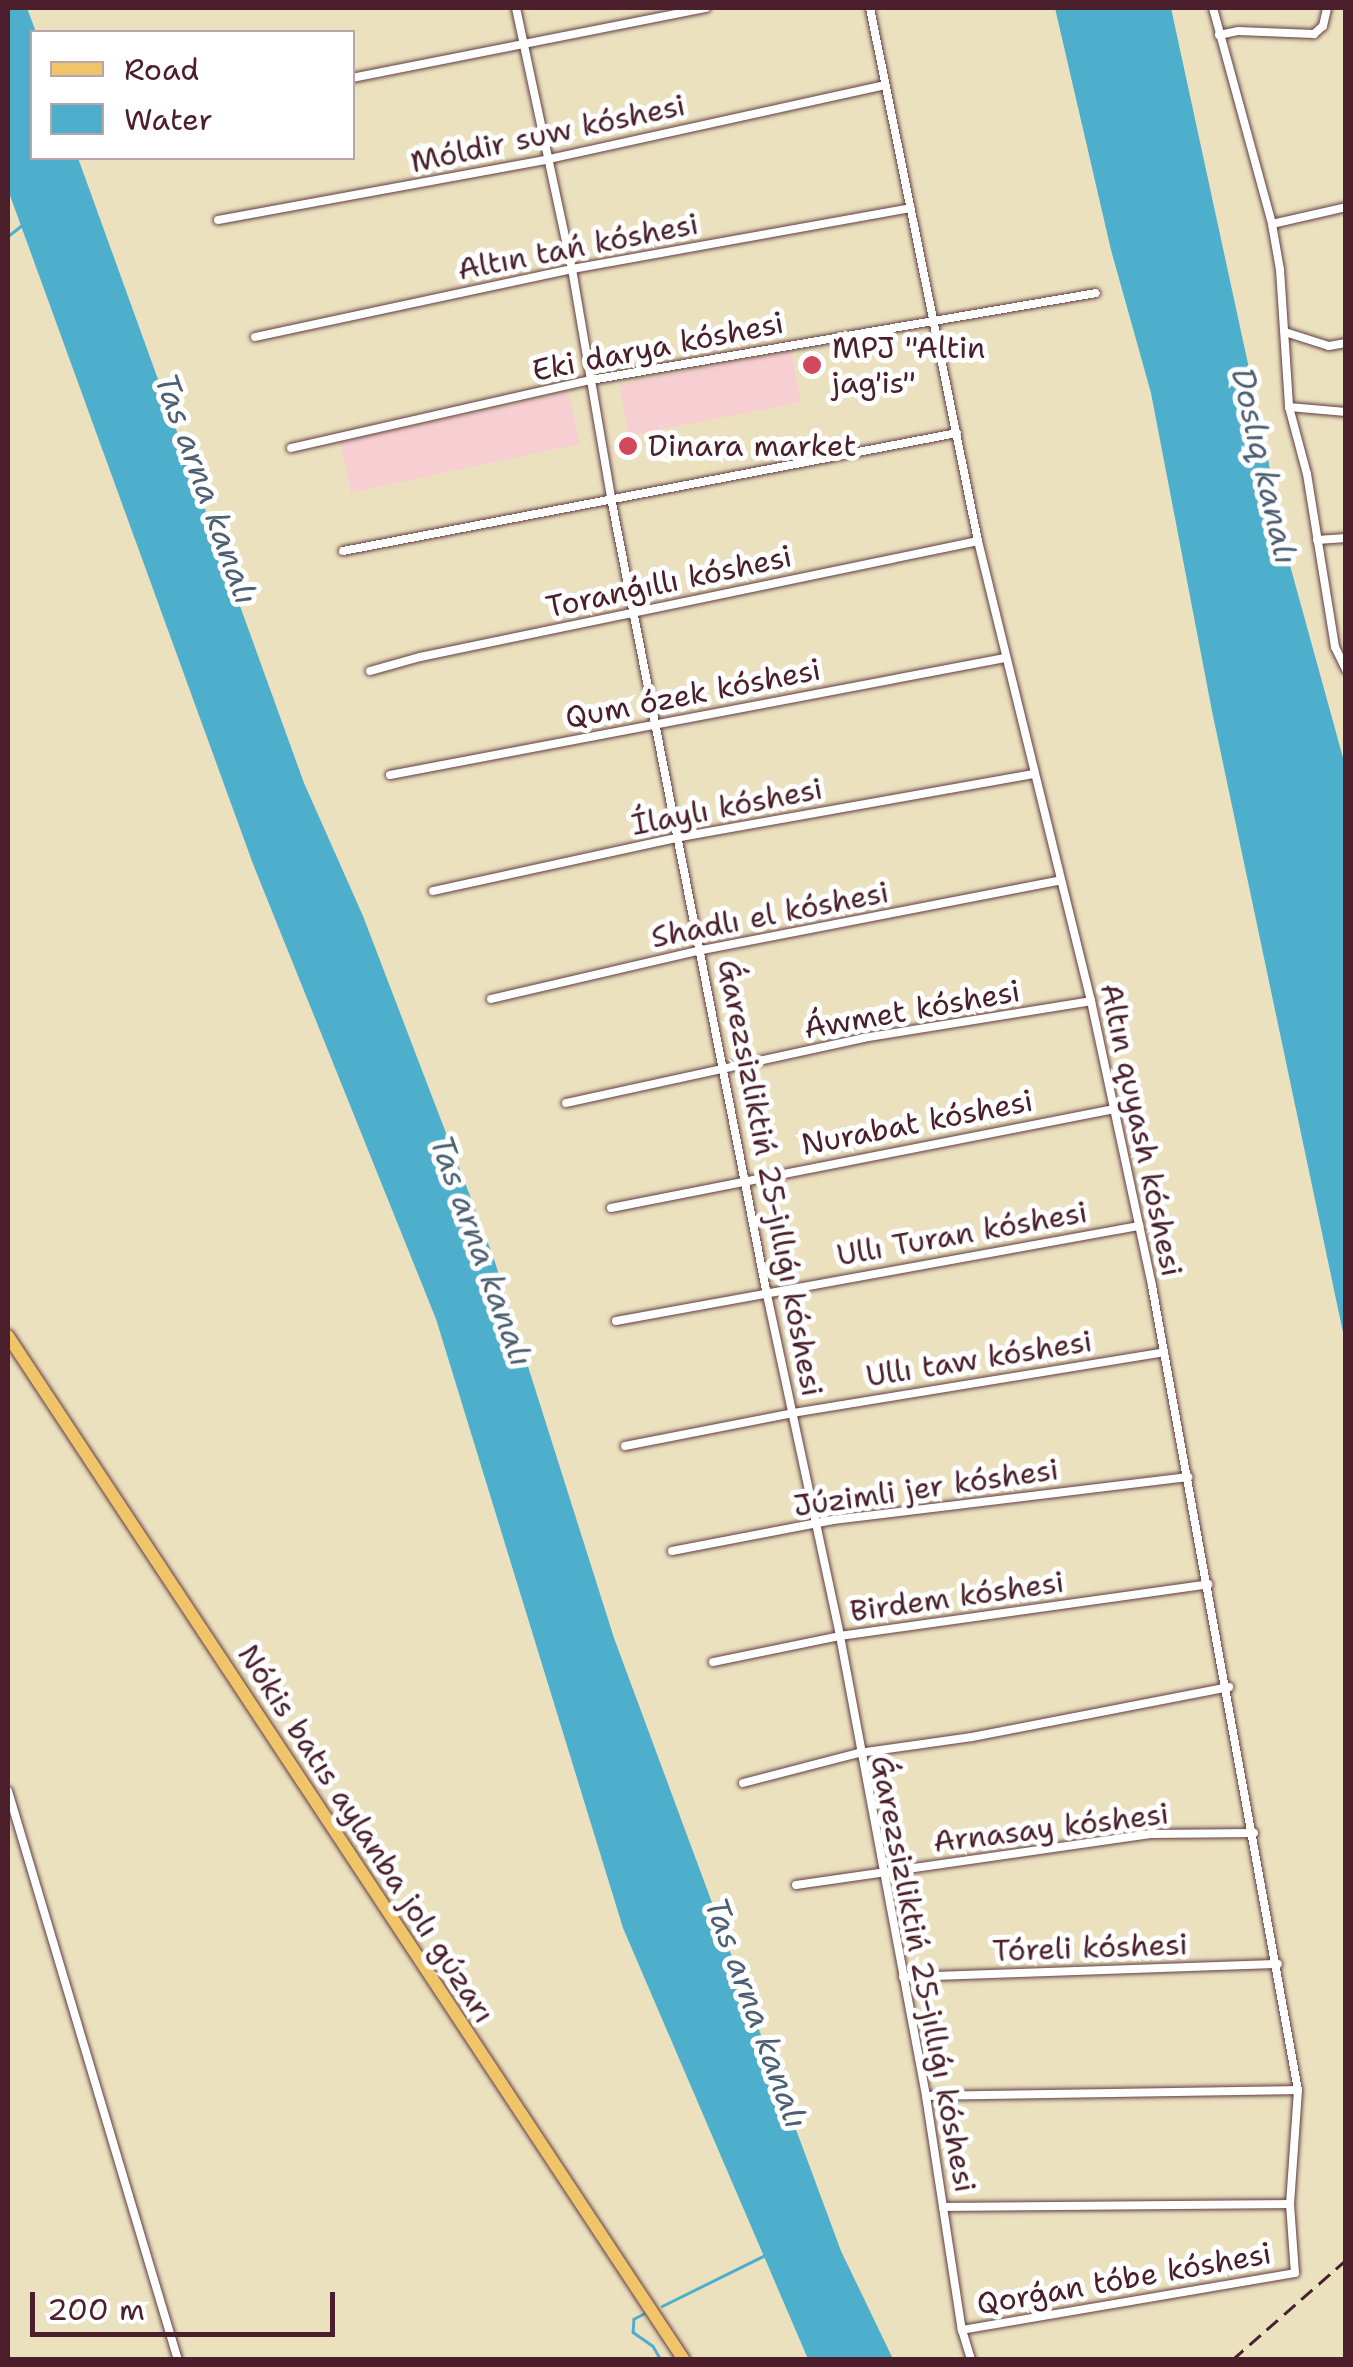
<!DOCTYPE html>
<html>
<head>
<meta charset="utf-8">
<style>
	body { margin:0 }
	#map { position:relative; width:1353px; height:2367px; overflow:hidden; background:#ebe1bf; font-family:"Shantell Sans",sans-serif }
	div>[style] { position:absolute }
	[style*='--x'] { left:calc(var(--x)*1px); top:calc(var(--y)*1px); width:calc(var(--w)*1px); rotate:calc(var(--a)*1deg) }
	.built>* { inset:0; background:#f7cfd2; transform-origin:0 0 }
	.water>* { inset:0; background:#4dafcc }
	.stream>* { height:2.5px; margin:-1.25px; padding:0 1.25px; transform-origin:1.25px; border-radius:1.25px; background:#4dafcc }
	.roads { filter:drop-shadow(0 0 2px #623c41) drop-shadow(0 0 2px #623c41) }
	.minor>* { height:8px; margin:-4px; padding:0 4px; transform-origin:4px; border-radius:4px; background:#fff }
	.primary>* { height:12px; margin:-6px; padding:0 6px; transform-origin:6px; border-radius:6px; background:#f0c469 }
	.rail>* { height:2.5px; margin-top:-1.25px; transform-origin:0; background:repeating-linear-gradient(90deg,#4a1f2b 0 15px,transparent 0 23px) }
	.dots>* { width:28px; height:28px; translate:-50% -50%; box-sizing:border-box; border:5px solid #fff; border-radius:50% }
	span { translate:-50% -50%; white-space:nowrap; text-align:center; line-height:1.15; -webkit-text-stroke:10px #fff; paint-order:stroke }
	.street-label { font-size:30px; color:#4a1f2b }
	.poi-label { font-size:30px; color:#4a1f2b }
	.left { translate:0 -50%; text-align:left }
	.water-label { font-size:32px; color:#4b6073; font-style:italic }
	.frame { position:absolute; inset:0; border:10px solid #4a1f2b; pointer-events:none }
	.legend { position:absolute; left:30px; top:30px; width:325px; height:130px; box-sizing:border-box; background:#fff; border:2px solid #b7a5aa; margin:0; padding:12px 18px; list-style:none; font-size:30px; color:#4a1f2b }
	.legend li { display:flex; align-items:center; gap:20px; height:50px }
	.legend b { width:50px; border:2px solid #b7a5aa }
	.scale { position:absolute; left:30px; top:2292px; width:305px; height:45px; box-sizing:border-box; border:5px solid #4a1f2b; border-top:0; padding-left:12px; font-size:30px; line-height:35px; white-space:nowrap; color:#4a1f2b; -webkit-text-stroke:8px #fff; paint-order:stroke }
</style>
</head>
<body>
<div id="map">
	<div class="built">
		<div style="left:791px;top:351px;width:52px;height:175px;rotate:79deg"></div>
		<div style="left:569px;top:393px;width:52px;height:234px;rotate:78deg"></div>
	</div>
	<div class="water">
		<div style="clip-path:polygon(8px 8px,27px 8px,36px 32px,32px 158px,78px 158px,304px 783px,363px 916px,493px 1256px,614px 1638px,841px 2251px,893px 2359px,808px 2359px,623px 1928px,436px 1319px,253px 864px,8px 190px)"></div>
		<div style="clip-path:polygon(1055px 8px,1171px 8px,1266px 447px,1280px 529px,1345px 765px,1345px 1342px,1212px 711px,1151px 393px,1111px 250px)"></div>
	</div>
	<div class="stream">
		<div style="--x:8;--y:236;--w:16;--a:-38"></div>
		<div style="--x:662;--y:2306;--w:115;--a:-26.3"></div>
		<div style="--x:644;--y:2314;--w:11;--a:153"></div>
		<div style="--x:634;--y:2319;--w:13;--a:94"></div>
		<div style="--x:633;--y:2332;--w:24;--a:35"></div>
		<div style="--x:653;--y:2346;--w:16;--a:60"></div>
	</div>
	<div class="roads">
		<div class="minor">
			<div style="--x:516;--y:8;--w:267;--a:77.9"></div>
			<div style="--x:572;--y:269;--w:232;--a:80.3"></div>
			<div style="--x:611;--y:498;--w:807;--a:78.93"></div>
			<div style="--x:766;--y:1290;--w:354;--a:77.9"></div>
			<div style="--x:840;--y:1636;--w:468;--a:79.4"></div>
			<div style="--x:926;--y:2096;--w:237;--a:81.3"></div>
			<div style="--x:962;--y:2330;--w:31;--a:73"></div>
			<div style="--x:870;--y:8;--w:544;--a:78.55"></div>
			<div style="--x:978;--y:541;--w:474;--a:76.2"></div>
			<div style="--x:1091;--y:1001;--w:291;--a:77.9"></div>
			<div style="--x:1152;--y:1286;--w:817;--a:79.71"></div>
			<div style="--x:1298;--y:2090;--w:114;--a:94"></div>
			<div style="--x:1290;--y:2204;--w:69;--a:85.9"></div>
			<div style="--x:1295;--y:2273;--w:338;--a:170.3"></div>
			<div style="--x:1213;--y:8;--w:224;--a:74.7"></div>
			<div style="--x:1272;--y:224;--w:47;--a:80.1"></div>
			<div style="--x:1280;--y:270;--w:137;--a:86.2"></div>
			<div style="--x:1289;--y:407;--w:69;--a:75"></div>
			<div style="--x:1307;--y:474;--w:175;--a:80.8"></div>
			<div style="--x:1335;--y:647;--w:25;--a:64"></div>
			<div style="--x:1219;--y:35;--w:19;--a:-12"></div>
			<div style="--x:1238;--y:31;--w:76;--a:2.3"></div>
			<div style="--x:1314;--y:34;--w:12;--a:-42"></div>
			<div style="--x:1323;--y:26;--w:18;--a:-77"></div>
			<div style="--x:352;--y:78;--w:361;--a:-11.2"></div>
			<div style="--x:218;--y:220;--w:337;--a:-10.4"></div>
			<div style="--x:549;--y:159;--w:344;--a:-12.4"></div>
			<div style="--x:1272;--y:224;--w:76;--a:-12.9"></div>
			<div style="--x:1285;--y:332;--w:46;--a:17.7"></div>
			<div style="--x:1329;--y:346;--w:17;--a:-10"></div>
			<div style="--x:255;--y:337;--w:324;--a:-12.1"></div>
			<div style="--x:572;--y:269;--w:344;--a:-10.2"></div>
			<div style="--x:1289;--y:407;--w:57;--a:5"></div>
			<div style="--x:291;--y:448;--w:308;--a:-12.8"></div>
			<div style="--x:591;--y:380;--w:512;--a:-9.77"></div>
			<div style="--x:1317;--y:540;--w:29;--a:-4"></div>
			<div style="--x:343;--y:551;--w:625;--a:-10.88"></div>
			<div style="--x:370;--y:671;--w:52;--a:-15.6"></div>
			<div style="--x:420;--y:657;--w:570;--a:-11.74"></div>
			<div style="--x:390;--y:775;--w:626;--a:-10.77"></div>
			<div style="--x:433;--y:891;--w:253;--a:-12.3"></div>
			<div style="--x:680;--y:837;--w:358;--a:-10.1"></div>
			<div style="--x:491;--y:999;--w:217;--a:-13.1"></div>
			<div style="--x:702;--y:950;--w:363;--a:-11"></div>
			<div style="--x:566;--y:1103;--w:304;--a:-12.3"></div>
			<div style="--x:863;--y:1038;--w:231;--a:-9.2"></div>
			<div style="--x:611;--y:1208;--w:513;--a:-11.13"></div>
			<div style="--x:616;--y:1321;--w:532;--a:-10.3"></div>
			<div style="--x:625;--y:1446;--w:171;--a:-11.1"></div>
			<div style="--x:793;--y:1413;--w:376;--a:-9.3"></div>
			<div style="--x:672;--y:1551;--w:164;--a:-10.9"></div>
			<div style="--x:833;--y:1520;--w:358;--a:-6.9"></div>
			<div style="--x:713;--y:1662;--w:130;--a:-11.6"></div>
			<div style="--x:840;--y:1636;--w:372;--a:-8"></div>
			<div style="--x:743;--y:1783;--w:120;--a:-14.5"></div>
			<div style="--x:859;--y:1753;--w:114;--a:-8.1"></div>
			<div style="--x:972;--y:1737;--w:262;--a:-11"></div>
			<div style="--x:8;--y:1791;--w:594;--a:73.37"></div>
			<div style="--x:796;--y:1885;--w:358;--a:-8.2"></div>
			<div style="--x:1150;--y:1834;--w:104;--a:-0.6"></div>
			<div style="--x:903;--y:1977;--w:375;--a:-2"></div>
			<div style="--x:926;--y:2096;--w:372;--a:-0.9"></div>
			<div style="--x:943;--y:2207;--w:347;--a:-0.5"></div>
		</div>
		<div class="primary">
			<div style="--x:8;--y:1336;--w:1227;--a:56.57"></div>
		</div>
	</div>
	<div class="rail">
		<div style="--x:1232;--y:2360;--w:152;--a:-41.3"></div>
	</div>
	<div class="dots">
		<div style="left:812px;top:365px;background:#d1495b"></div>
		<div style="left:628px;top:446px;background:#d1495b"></div>
	</div>
	<div class="street-label">
		<span style="left:548px;top:134px;rotate:-12deg">Móldir suw kóshesi</span>
		<span style="left:578px;top:247px;rotate:-11deg">Altın tań kóshesi</span>
		<span style="left:658px;top:347px;rotate:-11deg">Eki darya kóshesi</span>
		<span style="left:669px;top:582px;rotate:-12deg">Toranǵıllı kóshesi</span>
		<span style="left:693px;top:694px;rotate:-11deg">Qum ózek kóshesi</span>
		<span style="left:727px;top:807px;rotate:-11deg">Ílaylı kóshesi</span>
		<span style="left:770px;top:915px;rotate:-11deg">Shadlı el kóshesi</span>
		<span style="left:912px;top:1010px;rotate:-10deg">Áwmet kóshesi</span>
		<span style="left:917px;top:1123px;rotate:-11deg">Nurabat kóshesi</span>
		<span style="left:1141px;top:1130px;rotate:78deg">Altın quyash kóshesi</span>
		<span style="left:770px;top:1178px;rotate:79deg">Ǵarezsizliktiń 25-jıllıǵı kóshesi</span>
		<span style="left:962px;top:1234px;rotate:-10deg">Ullı Turan kóshesi</span>
		<span style="left:979px;top:1359px;rotate:-9deg">Ullı taw kóshesi</span>
		<span style="left:926px;top:1488px;rotate:-8deg">Júzimli jer kóshesi</span>
		<span style="left:957px;top:1597px;rotate:-8deg">Birdem kóshesi</span>
		<span style="left:1051px;top:1828px;rotate:-7deg">Arnasay kóshesi</span>
		<span style="left:366px;top:1834px;rotate:57deg">Nókis batıs aylanba jolı gúzarı</span>
		<span style="left:1090px;top:1948px;rotate:-2deg">Tóreli kóshesi</span>
		<span style="left:923px;top:1974px;rotate:79deg">Ǵarezsizliktiń 25-jıllıǵı kóshesi</span>
		<span style="left:1124px;top:2279px;rotate:-10deg">Qorǵan tóbe kóshesi</span>
	</div>
	<div class="poi-label">
		<span class="left" style="left:832px;top:365px">MPJ "Altin<br>jag'is"</span>
		<span class="left" style="left:648px;top:446px">Dinara market</span>
	</div>
	<div class="water-label">
		<span style="left:1264px;top:466px;rotate:77deg">Doslıq kanalı</span>
		<span style="left:206px;top:489px;rotate:70deg">Tas arna kanalı</span>
		<span style="left:481px;top:1251px;rotate:70deg">Tas arna kanalı</span>
		<span style="left:756px;top:2013px;rotate:70deg">Tas arna kanalı</span>
	</div>
	<div class="frame"></div>
	<ul class="legend">
	<li><b style="height:12px;background:#f0c469"></b>Road</li>
	<li><b style="height:28px;background:#4dafcc"></b>Water</li>
	</ul>
	<div class="scale">200 m</div>
</div>
</body>
</html>
